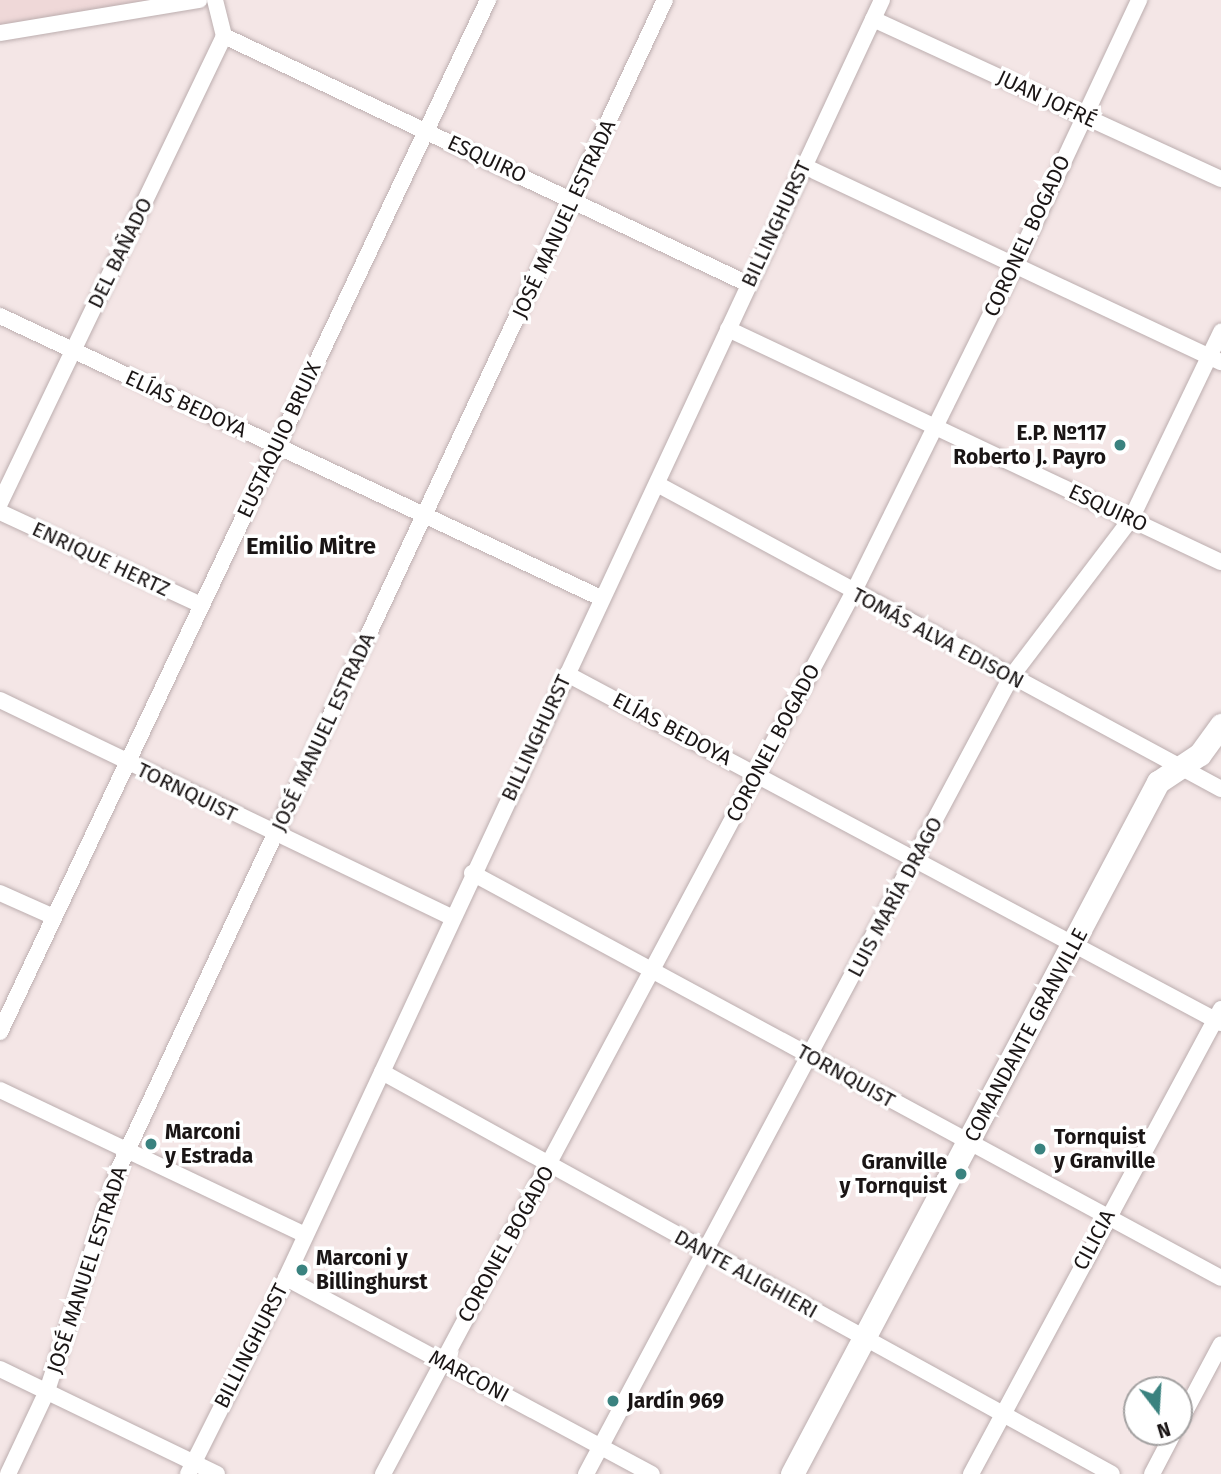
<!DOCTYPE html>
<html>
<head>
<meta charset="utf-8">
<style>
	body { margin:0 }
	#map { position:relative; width:1221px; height:1474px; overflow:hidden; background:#f4e6e6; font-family:"Fira Sans",sans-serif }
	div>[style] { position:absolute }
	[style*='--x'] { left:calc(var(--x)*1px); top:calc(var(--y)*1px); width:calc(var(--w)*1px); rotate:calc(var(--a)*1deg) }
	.built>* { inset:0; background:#efd8d8 }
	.roads { filter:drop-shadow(0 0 2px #bcaeaf) drop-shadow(0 0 2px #bcaeaf) }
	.street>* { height:16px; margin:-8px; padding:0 8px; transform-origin:8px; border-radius:8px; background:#fff }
	.secondary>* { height:23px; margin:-11.5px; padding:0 11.5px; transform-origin:11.5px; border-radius:11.5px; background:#fff }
	.dots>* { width:19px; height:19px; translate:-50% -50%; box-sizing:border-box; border:4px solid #fff; border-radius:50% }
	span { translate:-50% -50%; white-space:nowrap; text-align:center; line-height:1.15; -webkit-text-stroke:7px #fff; paint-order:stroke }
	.street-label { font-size:21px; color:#1a1515 }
	.poi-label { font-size:21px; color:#1a1515; font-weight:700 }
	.right { translate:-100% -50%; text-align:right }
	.left { translate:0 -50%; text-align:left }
	.quarter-label { font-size:24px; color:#1a1515; font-weight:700 }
	.north { position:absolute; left:1123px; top:1376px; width:70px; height:70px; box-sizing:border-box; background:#fff; border:2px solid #a3a1a1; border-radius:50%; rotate:163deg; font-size:19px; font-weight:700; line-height:28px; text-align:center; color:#1a1515 }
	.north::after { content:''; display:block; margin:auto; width:24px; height:32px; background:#3a827f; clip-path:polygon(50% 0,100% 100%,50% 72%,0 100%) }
</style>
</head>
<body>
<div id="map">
	<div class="built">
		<div style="clip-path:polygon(0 0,201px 0,0 31px)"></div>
	</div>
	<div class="roads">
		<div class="street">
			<div style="--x:873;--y:19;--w:383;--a:24.7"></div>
			<div style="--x:0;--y:33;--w:202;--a:-9.4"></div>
			<div style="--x:224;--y:36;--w:580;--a:25.33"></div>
			<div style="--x:804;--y:166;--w:461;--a:25.2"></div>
			<div style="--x:0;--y:316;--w:664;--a:25.14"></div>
			<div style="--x:728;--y:329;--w:545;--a:25.3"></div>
			<div style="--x:657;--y:484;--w:641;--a:28.4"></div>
			<div style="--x:0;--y:503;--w:518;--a:-64.37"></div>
			<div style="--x:224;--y:36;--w:37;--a:-104"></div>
			<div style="--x:0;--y:512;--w:221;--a:24.8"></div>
			<div style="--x:567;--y:674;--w:741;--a:28.09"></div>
			<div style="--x:0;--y:700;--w:500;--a:25.69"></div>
			<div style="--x:472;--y:873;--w:851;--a:28.4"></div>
			<div style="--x:0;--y:893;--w:59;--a:24"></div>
			<div style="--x:0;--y:1032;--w:1142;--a:-64.69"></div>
			<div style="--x:382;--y:1072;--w:833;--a:28.84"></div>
			<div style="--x:0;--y:1090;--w:335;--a:25.4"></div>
			<div style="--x:286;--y:1278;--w:415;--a:28.2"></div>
			<div style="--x:0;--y:1369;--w:241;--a:25.8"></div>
			<div style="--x:1179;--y:1423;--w:89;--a:-62"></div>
			<div style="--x:8;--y:1474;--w:92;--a:-64.8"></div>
			<div style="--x:47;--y:1391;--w:234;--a:-72.1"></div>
			<div style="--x:119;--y:1168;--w:1289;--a:-64.95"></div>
			<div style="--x:188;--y:1474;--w:219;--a:-63.4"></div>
			<div style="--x:286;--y:1278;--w:1410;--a:-65"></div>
			<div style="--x:383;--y:1474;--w:999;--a:-61.92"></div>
			<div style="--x:853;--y:593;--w:366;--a:-63.7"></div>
			<div style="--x:1015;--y:265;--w:293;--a:-64.9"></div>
			<div style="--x:586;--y:1474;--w:903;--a:-61.93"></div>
			<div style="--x:1011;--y:677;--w:198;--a:-52.8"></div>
			<div style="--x:1131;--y:519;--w:208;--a:-64.3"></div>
			<div style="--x:971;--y:1474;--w:528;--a:-61.74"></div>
			<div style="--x:1152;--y:1474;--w:47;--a:-62.4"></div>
		</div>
		<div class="secondary">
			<div style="--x:792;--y:1474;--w:783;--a:-62.13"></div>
			<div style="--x:1158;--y:782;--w:50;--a:-33.7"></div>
			<div style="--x:1200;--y:754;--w:36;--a:-54"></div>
		</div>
	</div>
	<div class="dots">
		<div style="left:1120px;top:445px;background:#3a827f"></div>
		<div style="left:151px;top:1144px;background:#3a827f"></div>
		<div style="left:1040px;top:1149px;background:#3a827f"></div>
		<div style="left:961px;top:1174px;background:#3a827f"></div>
		<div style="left:302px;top:1270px;background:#3a827f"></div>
		<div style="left:613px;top:1401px;background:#3a827f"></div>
	</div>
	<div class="street-label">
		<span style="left:1047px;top:99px;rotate:25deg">JUAN JOFRÉ</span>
		<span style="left:487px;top:159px;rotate:25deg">ESQUIRO</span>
		<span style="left:564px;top:219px;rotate:-65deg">JOSÉ MANUEL ESTRADA</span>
		<span style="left:776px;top:224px;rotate:-65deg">BILLINGHURST</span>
		<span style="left:1027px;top:236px;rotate:-65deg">CORONEL BOGADO</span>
		<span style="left:120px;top:253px;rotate:-64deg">DEL BAÑADO</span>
		<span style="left:186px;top:404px;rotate:25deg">ELÍAS BEDOYA</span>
		<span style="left:279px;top:440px;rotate:-65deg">EUSTAQUIO BRUIX</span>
		<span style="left:1108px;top:508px;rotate:25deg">ESQUIRO</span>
		<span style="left:101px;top:559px;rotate:25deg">ENRIQUE HERTZ</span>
		<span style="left:938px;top:638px;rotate:28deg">TOMÁS ALVA EDISON</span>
		<span style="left:672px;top:729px;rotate:28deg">ELÍAS BEDOYA</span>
		<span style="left:323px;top:732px;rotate:-65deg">JOSÉ MANUEL ESTRADA</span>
		<span style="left:536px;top:738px;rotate:-65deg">BILLINGHURST</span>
		<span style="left:773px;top:743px;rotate:-62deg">CORONEL BOGADO</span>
		<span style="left:187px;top:792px;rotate:26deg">TORNQUIST</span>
		<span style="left:895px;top:897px;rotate:-62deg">LUIS MARÍA DRAGO</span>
		<span style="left:1026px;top:1035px;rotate:-62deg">COMANDANTE GRANVILLE</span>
		<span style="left:846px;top:1076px;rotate:29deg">TORNQUIST</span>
		<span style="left:1094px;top:1240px;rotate:-62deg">CILICIA</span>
		<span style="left:506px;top:1244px;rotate:-61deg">CORONEL BOGADO</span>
		<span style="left:87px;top:1270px;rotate:-72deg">JOSÉ MANUEL ESTRADA</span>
		<span style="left:746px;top:1274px;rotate:29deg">DANTE ALIGHIERI</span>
		<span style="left:251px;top:1346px;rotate:-63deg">BILLINGHURST</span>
		<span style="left:469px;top:1376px;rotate:28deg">MARCONI</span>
	</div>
	<div class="poi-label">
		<span class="right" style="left:1106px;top:445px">E.P. Nº117<br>Roberto J. Payro</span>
		<span class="left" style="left:165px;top:1144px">Marconi<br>y Estrada</span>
		<span class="left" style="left:1054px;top:1149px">Tornquist<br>y Granville</span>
		<span class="right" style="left:947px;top:1174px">Granville<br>y Tornquist</span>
		<span class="left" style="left:316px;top:1270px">Marconi y<br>Billinghurst</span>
		<span class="left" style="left:627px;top:1401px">Jardín 969</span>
	</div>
	<div class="quarter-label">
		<span style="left:311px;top:547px">Emilio Mitre</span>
	</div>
	<div class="north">N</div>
</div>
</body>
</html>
